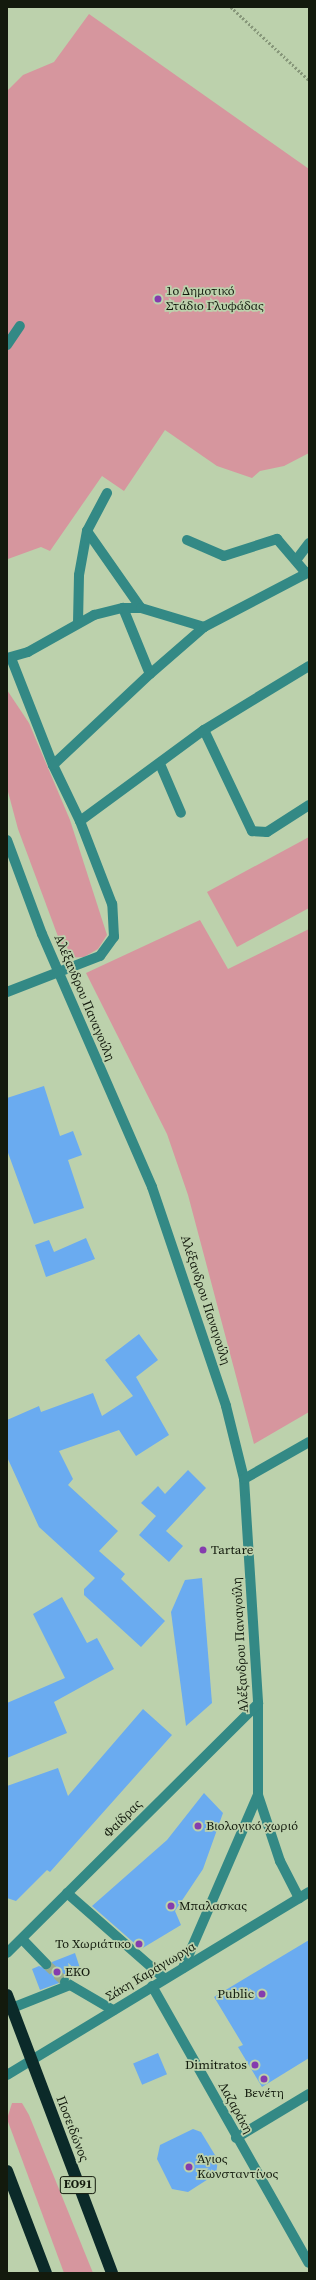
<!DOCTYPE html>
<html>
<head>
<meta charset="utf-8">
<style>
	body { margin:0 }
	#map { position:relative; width:316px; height:2280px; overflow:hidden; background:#bcd1ac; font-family:"Source Serif 4",serif }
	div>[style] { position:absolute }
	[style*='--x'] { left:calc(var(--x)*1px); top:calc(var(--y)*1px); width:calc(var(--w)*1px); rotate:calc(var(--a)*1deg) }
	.green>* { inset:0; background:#d6969e }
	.building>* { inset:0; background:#6aabf0; transform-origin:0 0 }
	.minor-tunnel>* { height:10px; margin-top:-5px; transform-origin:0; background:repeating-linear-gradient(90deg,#9aac8c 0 10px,transparent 0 15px) }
	.path>* { height:2.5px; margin-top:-1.25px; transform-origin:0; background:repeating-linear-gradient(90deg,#87977a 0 2px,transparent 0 4px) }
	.minor>* { height:10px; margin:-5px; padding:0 5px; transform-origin:5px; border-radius:5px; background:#338985 }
	.highway>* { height:12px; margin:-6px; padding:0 6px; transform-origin:6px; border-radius:6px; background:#0b2a29 }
	.dots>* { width:11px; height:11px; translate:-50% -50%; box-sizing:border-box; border:2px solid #bcd1ac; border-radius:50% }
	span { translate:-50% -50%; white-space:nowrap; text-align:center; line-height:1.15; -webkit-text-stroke:3.5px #bcd1ac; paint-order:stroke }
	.shield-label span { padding:1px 3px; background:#bcd1ac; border:1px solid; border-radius:3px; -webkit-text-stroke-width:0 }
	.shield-label { font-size:12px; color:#131a0d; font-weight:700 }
	.poi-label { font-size:13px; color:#131a0d }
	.left { translate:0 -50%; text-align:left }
	.right { translate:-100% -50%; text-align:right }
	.street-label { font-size:13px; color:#131a0d }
	.frame { position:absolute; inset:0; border:8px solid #131a0d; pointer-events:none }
</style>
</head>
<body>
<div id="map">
	<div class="green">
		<div style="clip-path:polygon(89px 14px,309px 169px,309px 453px,284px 466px,260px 471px,252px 478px,217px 466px,165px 430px,124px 491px,102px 476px,50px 551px,41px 547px,8px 559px,7px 91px,23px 75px,54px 62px)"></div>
		<div style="clip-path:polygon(7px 690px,29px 723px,70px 820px,107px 935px,98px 949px,84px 957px,66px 958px,18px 829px,7px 788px)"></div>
		<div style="clip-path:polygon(309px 837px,309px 908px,237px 947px,207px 892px)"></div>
		<div style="clip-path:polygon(200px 920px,228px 969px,309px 929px,309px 1412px,254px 1444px,188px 1195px,167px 1134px,86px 973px)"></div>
		<div style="clip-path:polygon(12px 2103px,22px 2103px,29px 2115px,93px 2273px,64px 2273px,7px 2119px)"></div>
	</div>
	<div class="building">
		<div style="clip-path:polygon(44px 1086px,60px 1136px,73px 1131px,82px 1155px,68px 1160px,84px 1208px,34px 1224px,7px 1150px,7px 1098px)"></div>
		<div style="clip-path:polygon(86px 1238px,95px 1259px,46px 1277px,35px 1245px,49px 1240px,54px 1252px)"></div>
		<div style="clip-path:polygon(139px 1334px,158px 1360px,136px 1377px,169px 1435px,136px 1456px,119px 1430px,59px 1451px,73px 1479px,68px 1485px,118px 1531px,99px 1551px,125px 1574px,121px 1579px,165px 1621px,141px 1647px,84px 1595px,84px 1589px,95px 1578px,39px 1527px,7px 1457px,7px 1420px,39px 1406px,41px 1412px,93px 1393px,102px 1416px,133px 1396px,105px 1360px)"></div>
		<div style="clip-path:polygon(188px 1470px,206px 1488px,166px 1531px,183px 1546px,169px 1562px,139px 1535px,156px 1516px,141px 1503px,158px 1486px,165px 1494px)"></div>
		<div style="clip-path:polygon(202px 1578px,212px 1703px,186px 1726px,171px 1612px,185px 1580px)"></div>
		<div style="clip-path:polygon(62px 1597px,87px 1643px,97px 1638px,114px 1669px,54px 1702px,67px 1733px,7px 1758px,7px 1703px,65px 1678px,33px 1614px)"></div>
		<div style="clip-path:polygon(143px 1709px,172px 1735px,50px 1872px,47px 1870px,16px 1901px,7px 1898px,7px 1786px,58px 1768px,68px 1796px)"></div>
		<div style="clip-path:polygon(204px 1793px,223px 1813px,203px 1869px,175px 1911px,181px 1925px,141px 1949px,92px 1906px,167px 1840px)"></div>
		<div style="clip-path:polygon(309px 1940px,309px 2058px,262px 2087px,238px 2047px,243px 2045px,214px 1997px)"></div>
		<div style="clip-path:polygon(75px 1953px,82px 1974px,71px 1978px,62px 1976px,59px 1983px,40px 1990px,32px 1969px,39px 1966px,48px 1970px,52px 1962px)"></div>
		<div style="left:158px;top:2053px;width:23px;height:27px;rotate:67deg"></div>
		<div style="clip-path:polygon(193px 2129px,201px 2132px,218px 2160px,216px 2174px,188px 2192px,172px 2189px,157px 2159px,160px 2145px)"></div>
	</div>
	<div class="minor-tunnel">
		<div style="--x:46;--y:1964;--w:25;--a:43"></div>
	</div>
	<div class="path">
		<div style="--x:231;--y:7;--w:107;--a:43.1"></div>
	</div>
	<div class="minor">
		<div style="--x:7;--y:345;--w:23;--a:-56"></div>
		<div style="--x:87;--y:531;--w:94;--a:55"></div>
		<div style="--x:187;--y:540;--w:40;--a:23.4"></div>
		<div style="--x:224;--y:556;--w:56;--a:-17.8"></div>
		<div style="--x:277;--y:539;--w:45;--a:49.5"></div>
		<div style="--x:297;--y:559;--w:20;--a:-53"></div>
		<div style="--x:123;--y:608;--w:71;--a:67.8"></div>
		<div style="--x:150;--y:674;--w:72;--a:-41"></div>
		<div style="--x:78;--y:623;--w:48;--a:-88.8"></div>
		<div style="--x:79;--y:575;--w:45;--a:-79.7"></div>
		<div style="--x:87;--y:531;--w:43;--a:-62.2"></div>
		<div style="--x:7;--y:658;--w:22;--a:-16"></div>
		<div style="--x:28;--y:652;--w:76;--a:-29.3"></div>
		<div style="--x:94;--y:615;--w:30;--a:-14"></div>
		<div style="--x:123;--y:608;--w:18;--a:0"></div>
		<div style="--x:141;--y:608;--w:66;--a:16.8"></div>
		<div style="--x:204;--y:627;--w:119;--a:-27.6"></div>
		<div style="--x:11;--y:658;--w:115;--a:68.6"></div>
		<div style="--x:53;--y:765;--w:62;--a:64.3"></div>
		<div style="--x:204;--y:730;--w:112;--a:64.6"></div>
		<div style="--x:252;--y:831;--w:15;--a:4"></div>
		<div style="--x:267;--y:832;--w:50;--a:-32.7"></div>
		<div style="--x:160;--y:764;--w:53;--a:66.8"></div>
		<div style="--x:53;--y:765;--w:133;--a:-43.2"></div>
		<div style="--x:7;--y:840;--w:100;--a:69.6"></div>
		<div style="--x:42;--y:934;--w:276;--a:66.5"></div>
		<div style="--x:152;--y:1187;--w:231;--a:71.3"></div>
		<div style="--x:226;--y:1406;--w:75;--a:76.1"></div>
		<div style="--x:244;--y:1479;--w:225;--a:86.4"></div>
		<div style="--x:258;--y:1704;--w:91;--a:90"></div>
		<div style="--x:258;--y:1795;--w:70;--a:71.6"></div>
		<div style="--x:280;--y:1861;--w:42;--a:62.8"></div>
		<div style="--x:7;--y:992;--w:100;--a:-21.2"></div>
		<div style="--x:100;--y:956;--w:24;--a:-54"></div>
		<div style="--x:114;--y:937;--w:33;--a:-93"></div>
		<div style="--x:112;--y:904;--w:89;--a:-111.1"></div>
		<div style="--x:80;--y:821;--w:154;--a:-36.3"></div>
		<div style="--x:204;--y:730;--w:123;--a:-31.4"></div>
		<div style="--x:244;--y:1479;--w:75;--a:-29.6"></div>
		<div style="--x:67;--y:1893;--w:130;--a:41.3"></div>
		<div style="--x:22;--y:1939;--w:35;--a:46"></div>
		<div style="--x:7;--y:1953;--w:354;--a:-44.8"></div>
		<div style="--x:183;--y:1968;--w:189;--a:-66.6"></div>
		<div style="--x:65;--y:1982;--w:56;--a:30.3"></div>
		<div style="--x:152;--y:1986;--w:318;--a:60.5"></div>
		<div style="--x:12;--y:2008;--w:62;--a:-21.6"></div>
		<div style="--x:7;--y:2075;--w:353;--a:-31.2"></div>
		<div style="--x:236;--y:2138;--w:85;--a:-31.1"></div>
	</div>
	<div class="highway">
		<div style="--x:7;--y:1995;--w:297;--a:69.3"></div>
		<div style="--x:7;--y:2171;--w:109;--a:69.1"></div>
	</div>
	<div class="dots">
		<div style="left:158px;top:299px;background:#853cae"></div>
		<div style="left:203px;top:1550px;background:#853cae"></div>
		<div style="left:198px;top:1826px;background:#853cae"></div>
		<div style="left:171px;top:1906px;background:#853cae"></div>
		<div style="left:139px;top:1944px;background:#853cae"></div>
		<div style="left:57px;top:1972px;background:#853cae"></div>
		<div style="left:262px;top:1994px;background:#853cae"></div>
		<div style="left:255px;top:2065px;background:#853cae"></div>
		<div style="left:264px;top:2079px;background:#853cae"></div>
		<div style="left:189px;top:2167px;background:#853cae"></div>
	</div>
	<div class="shield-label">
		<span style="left:78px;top:2185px">ΕΟ91</span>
	</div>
	<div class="poi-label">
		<span class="left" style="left:166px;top:299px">1ο Δημοτικό<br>Στάδιο Γλυφάδας</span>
		<span class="left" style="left:211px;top:1550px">Tartare</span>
		<span class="left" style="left:206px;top:1826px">Βιολογικό χωριό</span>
		<span class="left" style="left:179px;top:1906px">Μπαλασκας</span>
		<span class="right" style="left:131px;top:1944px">Το Χωριάτικο</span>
		<span class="left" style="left:65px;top:1972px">EKO</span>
		<span class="right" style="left:254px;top:1994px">Public</span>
		<span class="right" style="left:247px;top:2065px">Dimitratos</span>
		<span style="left:264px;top:2093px">Βενέτη</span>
		<span class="left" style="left:197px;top:2167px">Άγιος<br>Κωνσταντίνος</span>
	</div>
	<div class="street-label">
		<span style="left:84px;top:998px;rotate:67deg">Αλέξανδρου Παναγούλη</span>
		<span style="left:205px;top:1300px;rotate:72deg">Αλέξανδρου Παναγούλη</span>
		<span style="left:241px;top:1645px;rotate:-93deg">Αλέξανδρου Παναγούλη</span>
		<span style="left:123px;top:1819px;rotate:-45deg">Φαίδρας</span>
		<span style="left:151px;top:1972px;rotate:-31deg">Σάκη Καράγιωργα</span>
		<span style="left:235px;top:2108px;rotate:61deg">Λαζαράκη</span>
		<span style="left:72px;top:2129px;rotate:69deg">Ποσειδώνος</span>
	</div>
	<div class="frame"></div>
</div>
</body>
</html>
